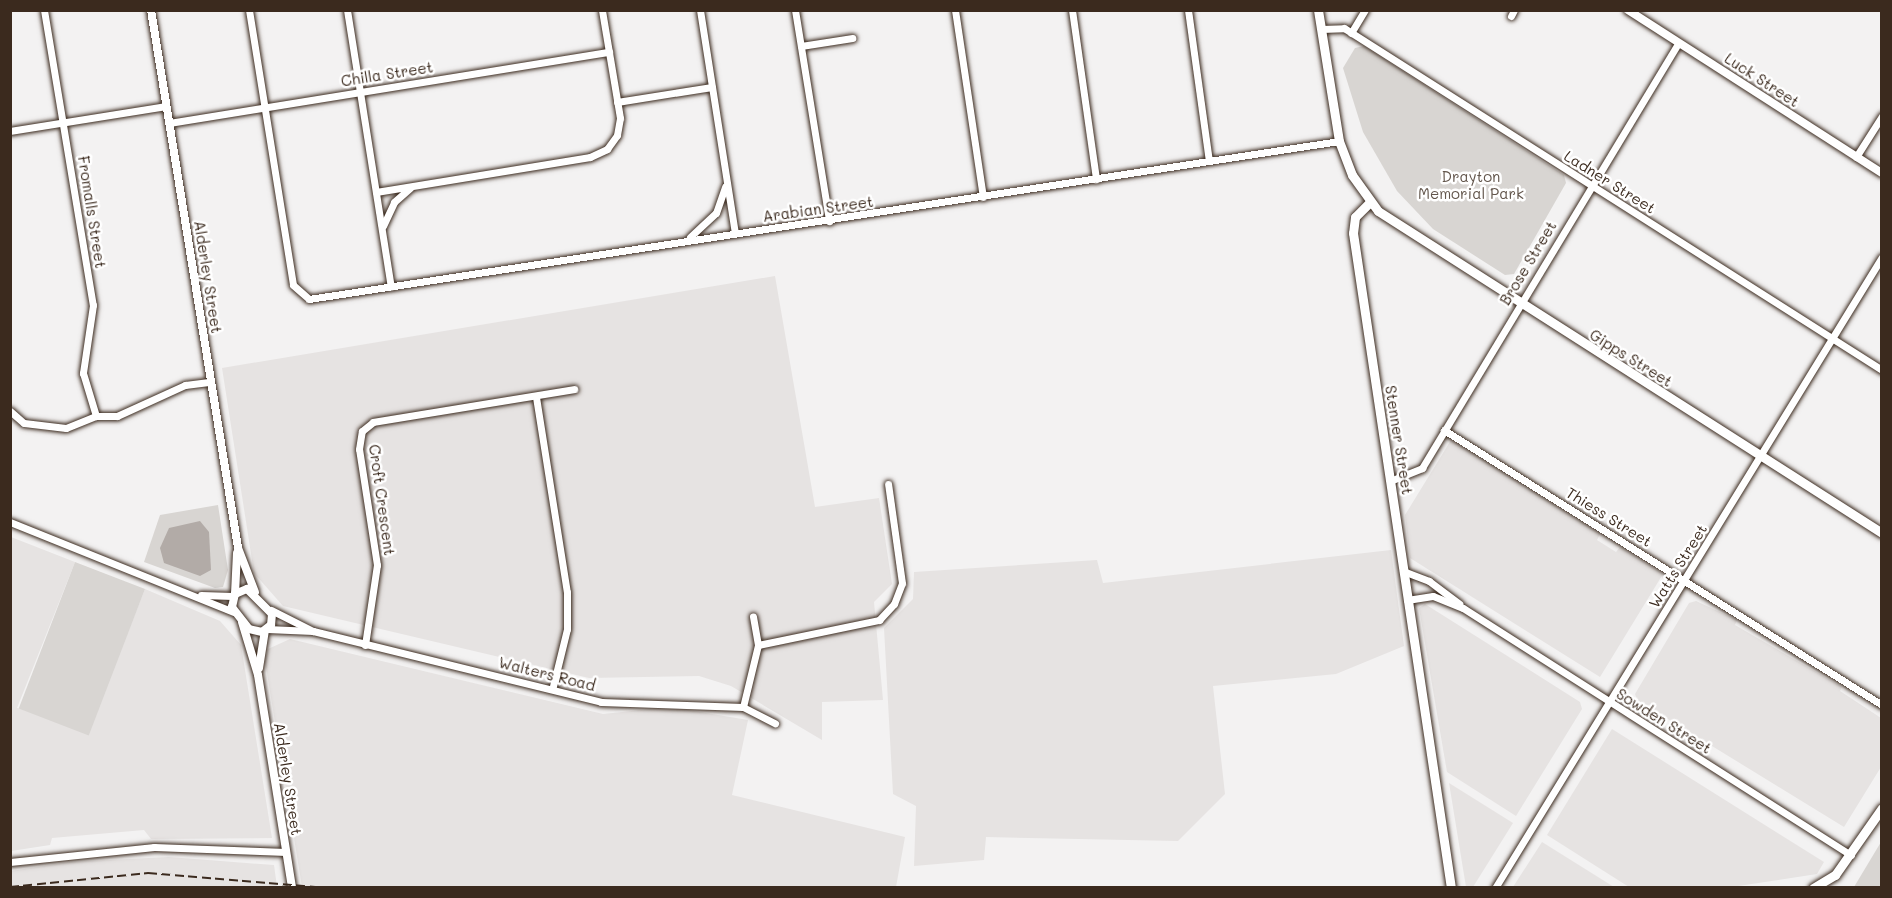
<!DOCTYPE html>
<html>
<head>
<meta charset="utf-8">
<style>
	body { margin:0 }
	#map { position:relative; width:1892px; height:898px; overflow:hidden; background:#f3f2f2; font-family:Mali,sans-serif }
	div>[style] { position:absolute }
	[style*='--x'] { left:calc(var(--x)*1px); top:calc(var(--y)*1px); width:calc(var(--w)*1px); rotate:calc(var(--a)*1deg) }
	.built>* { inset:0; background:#e6e3e2 }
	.green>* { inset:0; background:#d8d5d2; transform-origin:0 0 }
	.water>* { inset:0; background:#b2aba7 }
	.roads { filter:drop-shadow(0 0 2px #3b2a1e) drop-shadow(0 0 2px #3b2a1e) }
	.minor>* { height:7px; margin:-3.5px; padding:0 3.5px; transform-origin:3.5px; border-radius:3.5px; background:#fff }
	.tertiary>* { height:8px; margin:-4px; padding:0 4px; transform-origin:4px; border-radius:4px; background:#fff }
	.secondary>* { height:9px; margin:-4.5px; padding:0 4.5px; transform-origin:4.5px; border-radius:4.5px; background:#fff }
	.rail>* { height:2px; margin-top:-1px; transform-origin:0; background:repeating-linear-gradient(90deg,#3b2a1e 0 9px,transparent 0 13.5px) }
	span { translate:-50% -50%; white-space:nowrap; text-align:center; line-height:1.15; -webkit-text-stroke:5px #fff; paint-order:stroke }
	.street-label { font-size:15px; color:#3b2a1e }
	.park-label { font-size:15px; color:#62554b }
	.frame { position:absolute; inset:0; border:12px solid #3b2a1e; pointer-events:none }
</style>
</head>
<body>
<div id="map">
	<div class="built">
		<div style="clip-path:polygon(775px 276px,815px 507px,879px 498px,892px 584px,874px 602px,883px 700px,822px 702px,822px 740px,731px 686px,699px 676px,589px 678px,283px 606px,254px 573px,222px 368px)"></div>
		<div style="clip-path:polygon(1451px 440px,1600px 534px,1597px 540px,1616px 552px,1620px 547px,1663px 574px,1600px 677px,1410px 558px,1405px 515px)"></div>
		<div style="clip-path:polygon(11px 537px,75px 562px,17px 708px,93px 719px,145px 589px,220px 621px,241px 645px,272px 838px,151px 839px,144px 830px,52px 838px,50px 845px,11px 851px)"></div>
		<div style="clip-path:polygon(1391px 550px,1404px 646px,1336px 674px,1213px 686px,1225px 794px,1178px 841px,986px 837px,984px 860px,914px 866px,916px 806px,893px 794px,884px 628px,913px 599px,914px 572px,1097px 560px,1103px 583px)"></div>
		<div style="clip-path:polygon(1696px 601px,1737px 620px,1735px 625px,1842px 687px,1840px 691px,1881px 718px,1881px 767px,1844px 827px,1637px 700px,1635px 694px,1689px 603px)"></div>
		<div style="clip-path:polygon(1425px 604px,1580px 702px,1582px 709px,1516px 816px,1447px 772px,1419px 608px)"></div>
		<div style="clip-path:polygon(290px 639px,603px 714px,670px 707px,748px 720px,732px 795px,905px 837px,896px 887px,302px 887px,265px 661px,268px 649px)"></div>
		<div style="clip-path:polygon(1612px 729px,1824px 862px,1817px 874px,1725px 888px,1629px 887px,1547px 835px)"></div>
		<div style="clip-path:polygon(1449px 783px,1513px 823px,1473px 887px,1466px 887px)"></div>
		<div style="clip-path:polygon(1542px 842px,1614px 887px,1513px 887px)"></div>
		<div style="clip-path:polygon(169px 857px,274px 865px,277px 887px,11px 887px,11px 871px,70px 862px)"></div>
	</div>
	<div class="green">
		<div style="clip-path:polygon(1364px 46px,1564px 175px,1566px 183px,1514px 274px,1505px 275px,1433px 229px,1397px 191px,1363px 132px,1343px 68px,1355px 48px)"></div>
		<div style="clip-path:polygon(218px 505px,228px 570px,223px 587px,215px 588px,144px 562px,160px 515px)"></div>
		<div style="left:75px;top:562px;width:75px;height:157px;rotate:21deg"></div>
		<div style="clip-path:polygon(1881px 842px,1881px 887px,1854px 887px)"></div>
	</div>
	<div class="water">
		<div style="clip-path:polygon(200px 521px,209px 532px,211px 570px,200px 576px,164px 563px,160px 548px,169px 528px)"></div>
	</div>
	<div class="roads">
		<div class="minor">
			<div style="--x:44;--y:10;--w:299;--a:80.6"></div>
			<div style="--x:93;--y:305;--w:69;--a:98.4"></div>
			<div style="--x:83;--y:373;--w:45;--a:73.2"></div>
			<div style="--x:249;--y:10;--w:278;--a:80.9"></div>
			<div style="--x:293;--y:285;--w:21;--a:41"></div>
			<div style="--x:309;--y:299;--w:1042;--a:-8.72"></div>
			<div style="--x:347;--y:10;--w:280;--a:81"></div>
			<div style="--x:700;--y:10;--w:226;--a:81.1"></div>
			<div style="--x:795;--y:10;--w:214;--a:80.8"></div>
			<div style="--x:955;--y:10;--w:189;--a:81.5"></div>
			<div style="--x:1072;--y:10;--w:171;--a:81.9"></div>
			<div style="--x:1188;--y:10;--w:152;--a:82.1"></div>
			<div style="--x:1511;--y:16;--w:7;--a:-63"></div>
			<div style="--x:1321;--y:29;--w:23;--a:-2"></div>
			<div style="--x:1344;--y:28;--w:638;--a:32.44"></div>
			<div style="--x:1351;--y:33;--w:27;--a:-59"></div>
			<div style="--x:801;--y:46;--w:52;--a:-8.9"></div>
			<div style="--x:617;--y:102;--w:96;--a:-9"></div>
			<div style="--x:169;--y:123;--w:446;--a:-9.2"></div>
			<div style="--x:10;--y:131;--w:158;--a:-9.1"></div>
			<div style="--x:1856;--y:157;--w:49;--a:-57.6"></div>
			<div style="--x:376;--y:192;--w:217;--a:-9.3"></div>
			<div style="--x:590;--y:157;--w:19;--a:-25"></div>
			<div style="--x:607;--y:149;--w:17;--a:-54"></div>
			<div style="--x:617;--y:135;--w:17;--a:-80"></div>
			<div style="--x:620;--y:118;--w:109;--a:-99.5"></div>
			<div style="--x:383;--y:226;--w:26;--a:-65"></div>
			<div style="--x:394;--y:202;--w:21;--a:-41"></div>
			<div style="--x:690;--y:237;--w:35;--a:-43"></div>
			<div style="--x:716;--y:213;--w:28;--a:-71"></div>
			<div style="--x:536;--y:397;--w:197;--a:81"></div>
			<div style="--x:567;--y:592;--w:37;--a:90"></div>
			<div style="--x:567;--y:629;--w:59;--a:103.8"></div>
			<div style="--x:10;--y:411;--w:18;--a:41"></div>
			<div style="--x:24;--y:423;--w:42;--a:6.8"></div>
			<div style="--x:66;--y:428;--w:32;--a:-22"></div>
			<div style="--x:96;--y:416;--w:21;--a:0"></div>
			<div style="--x:117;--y:416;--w:75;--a:-24.5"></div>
			<div style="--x:185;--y:385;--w:26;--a:-7"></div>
			<div style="--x:1444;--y:430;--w:517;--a:32.12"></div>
			<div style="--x:1390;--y:481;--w:35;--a:-22"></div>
			<div style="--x:1422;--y:468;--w:496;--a:-58.9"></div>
			<div style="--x:10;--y:522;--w:241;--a:21.9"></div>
			<div style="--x:1403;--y:571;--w:28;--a:21"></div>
			<div style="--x:1429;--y:581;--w:38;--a:37"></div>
			<div style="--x:201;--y:595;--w:32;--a:2"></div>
			<div style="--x:1407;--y:600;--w:26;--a:-9"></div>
			<div style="--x:1433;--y:596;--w:32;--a:22"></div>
			<div style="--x:1463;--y:608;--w:460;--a:32.5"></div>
			<div style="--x:271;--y:610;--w:47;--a:26.6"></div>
			<div style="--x:313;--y:631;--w:297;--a:13.8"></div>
			<div style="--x:601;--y:702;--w:142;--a:2"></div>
			<div style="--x:743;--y:707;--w:36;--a:27"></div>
			<div style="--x:267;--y:629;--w:46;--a:2.5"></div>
			<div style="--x:365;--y:645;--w:81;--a:-81.5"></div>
			<div style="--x:377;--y:565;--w:117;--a:-98.8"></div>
			<div style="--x:359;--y:449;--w:18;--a:-81"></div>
			<div style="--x:362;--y:431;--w:14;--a:-39"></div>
			<div style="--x:373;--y:422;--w:204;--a:-9.3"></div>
			<div style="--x:758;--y:645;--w:124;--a:-11.7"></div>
			<div style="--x:879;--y:620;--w:22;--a:-47"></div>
			<div style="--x:894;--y:604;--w:22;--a:-69"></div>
			<div style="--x:902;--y:583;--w:100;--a:-98"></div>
			<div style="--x:743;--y:707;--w:64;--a:-76.4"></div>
			<div style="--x:758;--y:645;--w:29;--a:-100"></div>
			<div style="--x:10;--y:862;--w:145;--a:-5.9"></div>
			<div style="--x:154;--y:847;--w:132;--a:2.2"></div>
			<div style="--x:1495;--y:888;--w:740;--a:-58.48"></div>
		</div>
		<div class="tertiary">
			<div style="--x:151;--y:10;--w:545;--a:80.81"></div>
			<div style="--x:238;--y:548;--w:47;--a:68.9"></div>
			<div style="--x:1628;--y:10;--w:302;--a:32.7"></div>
			<div style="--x:247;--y:589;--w:35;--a:45"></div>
			<div style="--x:272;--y:614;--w:11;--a:95"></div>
			<div style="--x:271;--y:625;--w:11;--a:142"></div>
			<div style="--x:262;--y:632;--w:13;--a:-167"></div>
			<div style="--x:249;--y:629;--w:28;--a:-128"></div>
			<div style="--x:232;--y:607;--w:13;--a:-77"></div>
			<div style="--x:235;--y:594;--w:13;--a:-23"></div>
			<div style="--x:235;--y:594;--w:41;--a:-87.2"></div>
			<div style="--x:242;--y:622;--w:55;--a:73.2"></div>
			<div style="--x:258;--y:675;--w:216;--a:80.9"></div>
			<div style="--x:259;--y:668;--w:37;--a:-81"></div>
		</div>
		<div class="secondary">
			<div style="--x:1318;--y:10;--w:133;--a:80.9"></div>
			<div style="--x:1339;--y:141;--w:36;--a:69"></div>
			<div style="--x:1352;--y:175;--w:44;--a:54.2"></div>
			<div style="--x:1378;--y:211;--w:598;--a:32.57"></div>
			<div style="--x:1370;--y:202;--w:21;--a:135"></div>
			<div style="--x:1355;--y:217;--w:16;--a:97"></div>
			<div style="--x:1353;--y:233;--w:662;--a:81.49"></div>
			<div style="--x:1813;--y:888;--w:26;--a:-31"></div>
			<div style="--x:1835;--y:875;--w:82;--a:-55"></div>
		</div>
	</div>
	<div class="rail">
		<div style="--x:10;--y:887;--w:139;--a:-5.8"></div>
		<div style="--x:148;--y:873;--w:180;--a:4.8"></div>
	</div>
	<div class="street-label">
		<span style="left:387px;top:74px;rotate:-9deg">Chilla Street</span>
		<span style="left:1762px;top:80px;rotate:33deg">Luck Street</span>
		<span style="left:1610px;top:182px;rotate:32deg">Ladner Street</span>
		<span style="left:818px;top:209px;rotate:-8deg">Arabian Street</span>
		<span style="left:92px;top:212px;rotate:81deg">Fromalls Street</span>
		<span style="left:1528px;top:263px;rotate:-59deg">Brose Street</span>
		<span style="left:208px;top:277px;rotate:81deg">Alderley Street</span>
		<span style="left:1631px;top:358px;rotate:32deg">Gipps Street</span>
		<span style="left:1399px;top:440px;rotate:81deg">Stenner Street</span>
		<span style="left:382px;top:500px;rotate:82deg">Croft Crescent</span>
		<span style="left:1609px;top:517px;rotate:32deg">Thiess Street</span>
		<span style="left:1678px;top:566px;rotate:-58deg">Watts Street</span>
		<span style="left:547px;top:674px;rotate:14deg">Walters Road</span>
		<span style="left:1664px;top:721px;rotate:32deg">Sowden Street</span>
		<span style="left:288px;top:779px;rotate:81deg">Alderley Street</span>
	</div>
	<div class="park-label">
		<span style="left:1471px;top:185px">Drayton<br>Memorial Park</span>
	</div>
	<div class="frame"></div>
</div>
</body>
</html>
